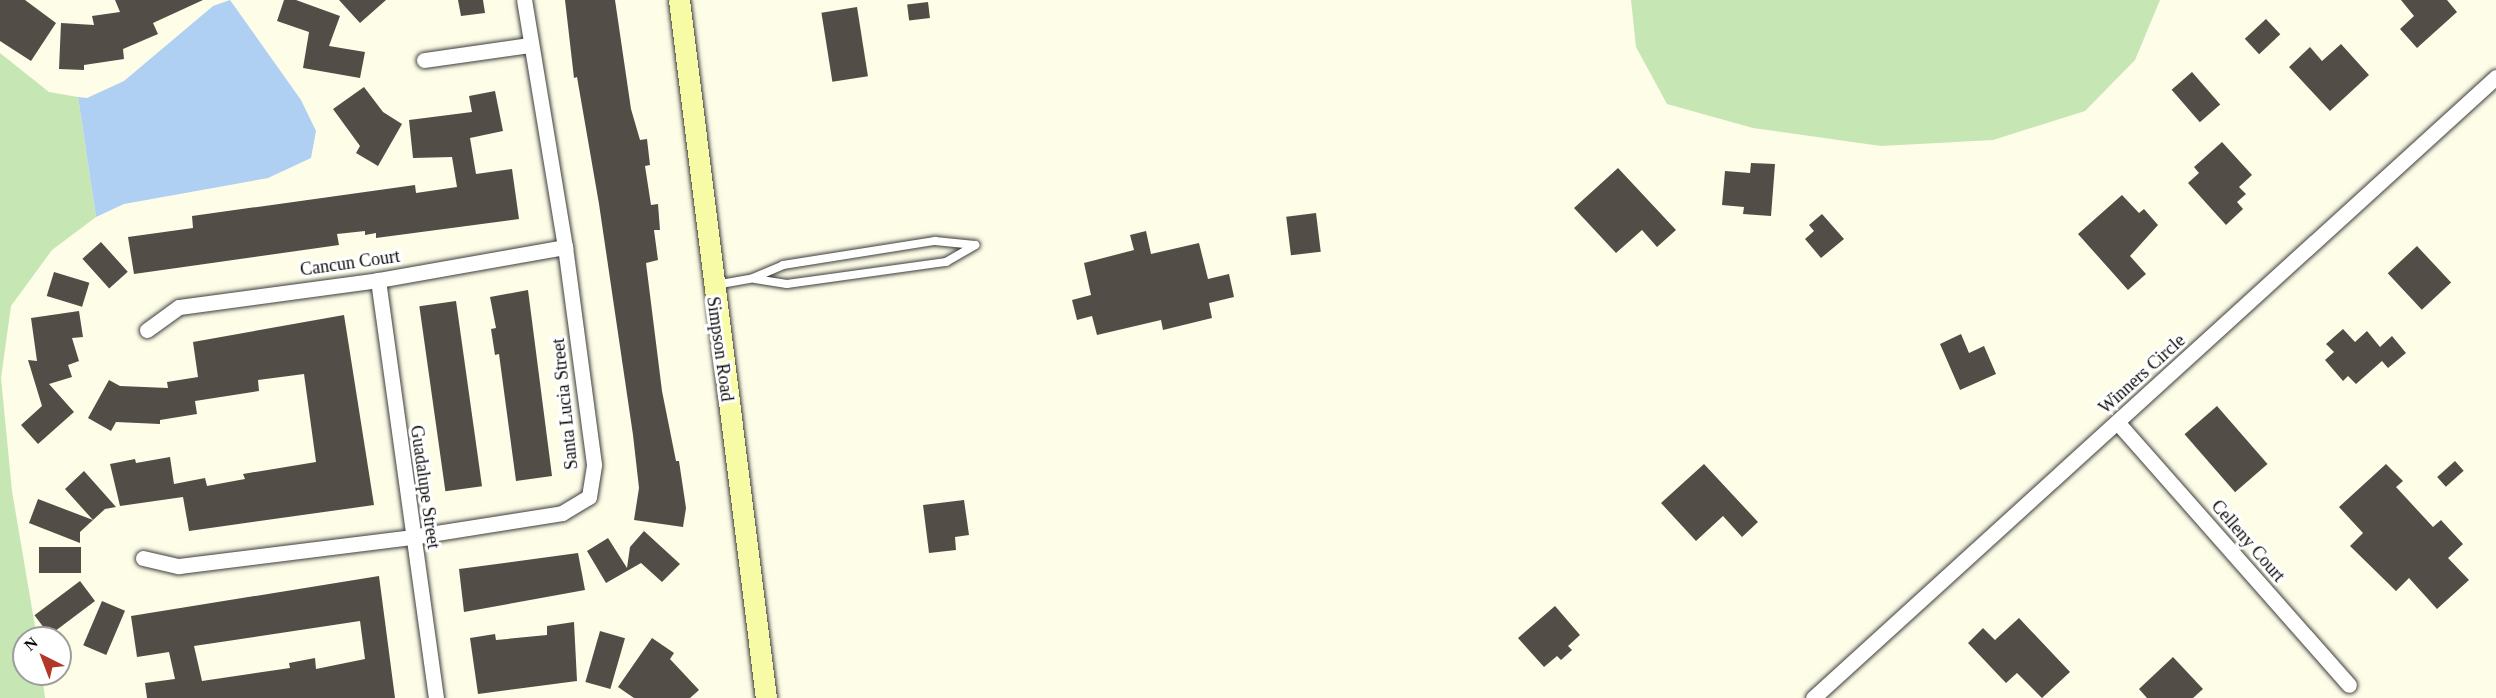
<!DOCTYPE html>
<html>
<head>
<meta charset="utf-8">
<style>
	body { margin:0 }
	#map { position:relative; width:2496px; height:698px; overflow:hidden; background:#fefde7; font-family:"Times New Roman",serif }
	div>[style] { position:absolute }
	[style*='--x'] { left:calc(var(--x)*1px); top:calc(var(--y)*1px); width:calc(var(--w)*1px); rotate:calc(var(--a)*1deg) }
	.green>* { inset:0; background:#c6e6b4 }
	.water>* { inset:0; background:#afcff3 }
	.building>* { inset:0; background:#524d47; transform-origin:0 0 }
	.roads { filter:drop-shadow(0 0 2px #3d3d3d) drop-shadow(0 0 2px #3d3d3d) }
	.lane>* { height:8px; margin:-4px; padding:0 4px; transform-origin:4px; border-radius:4px; background:#fff }
	.street>* { height:15px; margin:-7.5px; padding:0 7.5px; transform-origin:7.5px; border-radius:7.5px; background:#fff }
	.secondary>* { height:21px; margin:-10.5px; padding:0 10.5px; transform-origin:10.5px; border-radius:10.5px; background:#f8fba5 }
	span { translate:-50% -50%; white-space:nowrap; text-align:center; line-height:1.15; -webkit-text-stroke:6px #fff; paint-order:stroke }
	.street-label { font-size:18px; color:#0a0a0a }
	.north { position:absolute; left:12px; top:626px; width:60px; height:60px; box-sizing:border-box; background:#fff; border:2px solid #9d9d9d; border-radius:50%; rotate:318deg; font-size:16px; font-weight:700; line-height:24px; text-align:center; color:#0a0a0a }
	.north::after { content:''; display:block; margin:auto; width:21px; height:27px; background:#b23729; clip-path:polygon(50% 0,100% 100%,50% 72%,0 100%) }
</style>
</head>
<body>
<div id="map">
	<div class="green">
		<div style="clip-path:polygon(1631px 0,2160px 0,2135px 60px,2085px 111px,1993px 140px,1881px 146px,1753px 128px,1667px 104px,1636px 47px)"></div>
		<div style="clip-path:polygon(0 53px,49px 92px,78px 97px,96px 217px,52px 250px,11px 306px,1px 378px,12px 491px,37px 638px,24px 638px,24px 674px,42px 674px,45px 698px,0 698px)"></div>
	</div>
	<div class="water">
		<div style="clip-path:polygon(230px 0,301px 100px,316px 131px,311px 158px,268px 178px,124px 204px,96px 217px,78px 97px,87px 98px,124px 81px,213px 6px)"></div>
	</div>
	<div class="building">
		<div style="clip-path:polygon(0 0,25px 0,56px 23px,31px 61px,0 41px)"></div>
		<div style="clip-path:polygon(115px 0,203px 0,153px 23px,158px 34px,123px 49px,124px 59px,84px 65px,84px 70px,59px 69px,61px 23px,94px 25px,92px 16px,120px 12px)"></div>
		<div style="clip-path:polygon(284px 0,296px 0,340px 16px,329px 46px,365px 52px,360px 78px,303px 68px,309px 32px,277px 21px)"></div>
		<div style="clip-path:polygon(339px 0,386px 0,360px 23px)"></div>
		<div style="clip-path:polygon(458px 0,483px 0,485px 13px,461px 16px)"></div>
		<div style="clip-path:polygon(565px 0,615px 0,631px 109px,640px 140px,647px 139px,650px 165px,645px 166px,651px 205px,658px 204px,660px 230px,654px 230px,658px 260px,646px 263px,662px 391px,676px 461px,679px 461px,686px 508px,683px 527px,634px 520px,639px 488px,633px 435px,599px 204px,577px 77px,574px 78px)"></div>
		<div style="clip-path:polygon(2401px 0,2447px 0,2457px 12px,2417px 48px,2400px 29px,2414px 16px)"></div>
		<div style="left:928px;top:2px;width:16px;height:21px;rotate:83deg"></div>
		<div style="left:857px;top:7px;width:70px;height:36px;rotate:81deg"></div>
		<div style="left:2266px;top:19px;width:21px;height:29px;rotate:47deg"></div>
		<div style="clip-path:polygon(2341px 44px,2369px 75px,2330px 111px,2289px 67px,2310px 47px,2322px 61px)"></div>
		<div style="left:2192px;top:72px;width:43px;height:27px;rotate:49deg"></div>
		<div style="clip-path:polygon(364px 87px,383px 112px,402px 124px,378px 166px,356px 153px,360px 146px,333px 109px)"></div>
		<div style="clip-path:polygon(495px 91px,503px 131px,470px 138px,476px 174px,512px 169px,519px 219px,376px 238px,376px 233px,365px 235px,365px 231px,337px 234px,339px 245px,134px 274px,128px 237px,193px 228px,192px 216px,415px 185px,416px 193px,457px 187px,452px 157px,413px 158px,409px 120px,472px 112px,469px 96px)"></div>
		<div style="clip-path:polygon(2222px 142px,2252px 175px,2239px 187px,2246px 194px,2237px 202px,2243px 209px,2226px 225px,2188px 183px,2199px 173px,2194px 167px)"></div>
		<div style="clip-path:polygon(1751px 163px,1775px 164px,1771px 216px,1743px 214px,1744px 207px,1722px 205px,1725px 171px,1750px 173px)"></div>
		<div style="clip-path:polygon(1618px 168px,1676px 230px,1657px 247px,1642px 230px,1616px 253px,1574px 208px)"></div>
		<div style="clip-path:polygon(2122px 195px,2139px 213px,2144px 209px,2158px 225px,2130px 256px,2146px 274px,2128px 290px,2078px 234px)"></div>
		<div style="left:1316px;top:213px;width:39px;height:30px;rotate:83deg"></div>
		<div style="clip-path:polygon(1822px 214px,1844px 239px,1821px 258px,1805px 239px,1814px 231px,1809px 225px)"></div>
		<div style="clip-path:polygon(1146px 231px,1151px 254px,1199px 243px,1208px 279px,1229px 274px,1234px 297px,1209px 303px,1212px 318px,1163px 330px,1161px 320px,1097px 335px,1092px 316px,1077px 320px,1072px 300px,1091px 295px,1084px 263px,1134px 250px,1130px 235px)"></div>
		<div style="left:101px;top:242px;width:40px;height:25px;rotate:48deg"></div>
		<div style="left:2417px;top:246px;width:50px;height:40px;rotate:47deg"></div>
		<div style="left:54px;top:272px;width:37px;height:25px;rotate:17deg"></div>
		<div style="clip-path:polygon(528px 290px,552px 476px,516px 481px,499px 354px,495px 355px,491px 329px,496px 328px,490px 297px)"></div>
		<div style="left:456px;top:301px;width:187px;height:37px;rotate:82deg"></div>
		<div style="clip-path:polygon(79px 311px,83px 337px,72px 338px,79px 361px,68px 365px,72px 377px,49px 384px,74px 412px,38px 444px,21px 425px,42px 406px,28px 360px,37px 361px,31px 318px)"></div>
		<div style="clip-path:polygon(344px 315px,374px 505px,189px 531px,183px 497px,120px 506px,110px 464px,135px 459px,136px 463px,170px 457px,174px 484px,205px 478px,207px 486px,245px 479px,243px 474px,316px 462px,304px 374px,258px 380px,259px 391px,195px 401px,197px 414px,160px 420px,160px 424px,116px 422px,111px 431px,88px 418px,109px 380px,120px 386px,168px 388px,167px 382px,198px 377px,193px 342px)"></div>
		<div style="clip-path:polygon(2343px 329px,2355px 342px,2367px 331px,2380px 347px,2392px 336px,2406px 353px,2388px 368px,2382px 361px,2356px 384px,2348px 376px,2343px 381px,2325px 360px,2334px 352px,2326px 344px)"></div>
		<div style="clip-path:polygon(1961px 334px,1969px 353px,1984px 346px,1996px 374px,1960px 390px,1940px 344px)"></div>
		<div style="left:2217px;top:406px;width:77px;height:43px;rotate:49deg"></div>
		<div style="left:2455px;top:461px;width:13px;height:24px;rotate:48deg"></div>
		<div style="clip-path:polygon(1704px 464px,1758px 522px,1742px 537px,1723px 516px,1696px 541px,1661px 503px)"></div>
		<div style="clip-path:polygon(2386px 464px,2403px 481px,2396px 487px,2433px 527px,2441px 520px,2463px 544px,2448px 558px,2469px 580px,2437px 609px,2409px 578px,2396px 591px,2350px 546px,2363px 533px,2339px 507px)"></div>
		<div style="clip-path:polygon(84px 471px,116px 507px,105px 509px,93px 520px,65px 489px)"></div>
		<div style="clip-path:polygon(38px 499px,93px 520px,80px 532px,80px 543px,29px 523px)"></div>
		<div style="clip-path:polygon(964px 500px,969px 535px,955px 537px,956px 550px,929px 553px,923px 505px)"></div>
		<div style="clip-path:polygon(644px 531px,680px 564px,662px 582px,641px 563px,606px 583px,587px 551px,608px 538px,627px 568px,630px 547px)"></div>
		<div style="left:81px;top:547px;width:26px;height:42px;rotate:90deg"></div>
		<div style="clip-path:polygon(578px 553px,585px 590px,464px 612px,459px 569px)"></div>
		<div style="clip-path:polygon(evenodd,379px 576px,395px 698px,147px 698px,145px 683px,175px 679px,169px 652px,137px 657px,131px 616px,379px 576px,360px 621px,365px 659px,316px 669px,315px 658px,289px 663px,290px 668px,202px 681px,194px 646px,360px 621px)"></div>
		<div style="left:80px;top:581px;width:25px;height:57px;rotate:53deg"></div>
		<div style="left:102px;top:601px;width:25px;height:48px;rotate:23deg"></div>
		<div style="clip-path:polygon(1555px 606px,1580px 635px,1568px 646px,1572px 650px,1561px 660px,1557px 656px,1544px 667px,1518px 638px)"></div>
		<div style="clip-path:polygon(2019px 618px,2070px 672px,2042px 698px,2017px 673px,2006px 683px,1968px 643px,1983px 628px,1995px 640px)"></div>
		<div style="clip-path:polygon(574px 622px,577px 681px,478px 694px,470px 638px,495px 634px,496px 640px,547px 635px,547px 626px)"></div>
		<div style="left:600px;top:631px;width:26px;height:53px;rotate:16deg"></div>
		<div style="clip-path:polygon(652px 638px,674px 653px,670px 659px,699px 690px,690px 698px,634px 698px,618px 687px)"></div>
		<div style="clip-path:polygon(2173px 657px,2203px 689px,2193px 698px,2147px 698px,2139px 689px)"></div>
	</div>
	<div class="roads">
		<div class="lane">
			<div style="--x:755;--y:279;--w:32;--a:9"></div>
			<div style="--x:787;--y:284;--w:161;--a:-7.9"></div>
			<div style="--x:946;--y:262;--w:34;--a:-30"></div>
			<div style="--x:715;--y:285;--w:39;--a:-10"></div>
			<div style="--x:753;--y:278;--w:33;--a:-23"></div>
			<div style="--x:783;--y:265;--w:154;--a:-9"></div>
			<div style="--x:935;--y:241;--w:40;--a:5.7"></div>
		</div>
		<div class="street">
			<div style="--x:424;--y:60;--w:106;--a:-8.1"></div>
			<div style="--x:378;--y:280;--w:422;--a:82.1"></div>
			<div style="--x:147;--y:330;--w:39;--a:-36"></div>
			<div style="--x:179;--y:307;--w:201;--a:-7.7"></div>
			<div style="--x:378;--y:280;--w:190;--a:-10"></div>
			<div style="--x:2118;--y:423;--w:349;--a:48.6"></div>
			<div style="--x:143;--y:558;--w:37;--a:13"></div>
			<div style="--x:179;--y:566;--w:234;--a:-7.1"></div>
			<div style="--x:411;--y:537;--w:153;--a:-9"></div>
			<div style="--x:562;--y:513;--w:31;--a:-31"></div>
			<div style="--x:589;--y:497;--w:33;--a:-81"></div>
			<div style="--x:594;--y:464;--w:219;--a:-97.6"></div>
			<div style="--x:565;--y:247;--w:250;--a:-99.4"></div>
			<div style="--x:1813;--y:698;--w:923;--a:-42.28"></div>
		</div>
		<div class="secondary">
			<div style="--x:679;--y:0;--w:703;--a:82.9"></div>
		</div>
	</div>
	<div class="street-label">
		<span style="left:350px;top:263px;rotate:-8deg">Cancun Court</span>
		<span style="left:720px;top:349px;rotate:82deg">Simpson Road</span>
		<span style="left:2142px;top:374px;rotate:-42deg">Winners Circle</span>
		<span style="left:565px;top:404px;rotate:-96deg">Santa Lucia Street</span>
		<span style="left:425px;top:487px;rotate:82deg">Guadalupe Street</span>
		<span style="left:2248px;top:541px;rotate:49deg">Celleny Court</span>
	</div>
	<div class="north">N</div>
</div>
</body>
</html>
